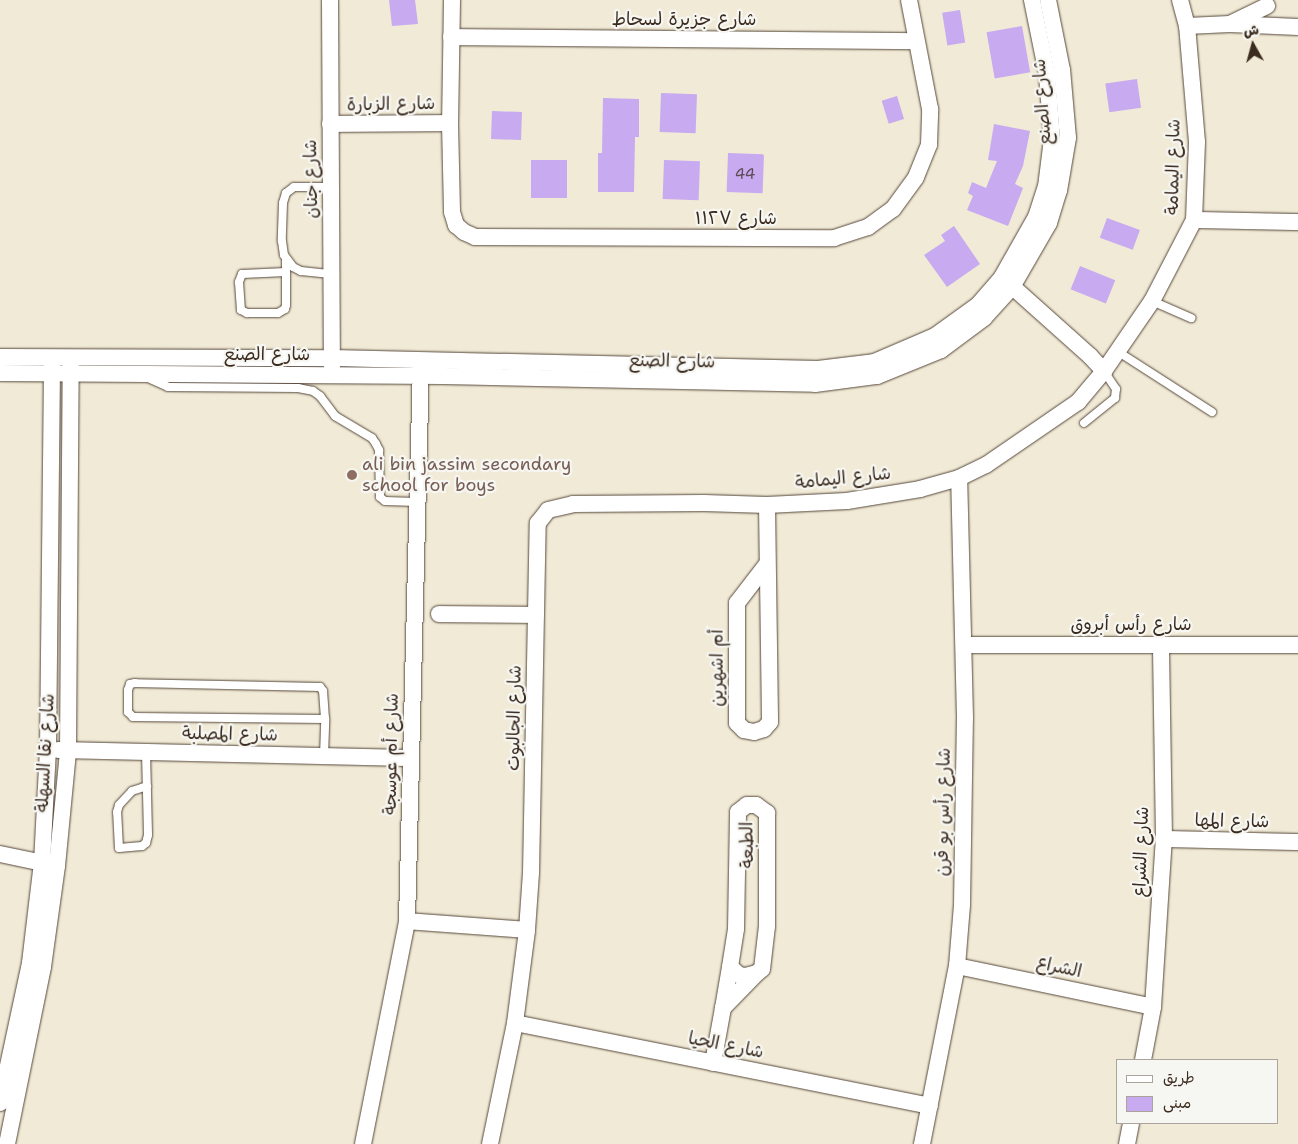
<!DOCTYPE html>
<html>
<head>
<meta charset="utf-8">
<style>
	body { margin:0 }
	#map { position:relative; width:1298px; height:1144px; overflow:hidden; background:#f1ead6; font-family:"Shantell Sans","Playpen Sans Arabic",sans-serif }
	div>[style] { position:absolute }
	[style*='--x'] { left:calc(var(--x)*1px); top:calc(var(--y)*1px); width:calc(var(--w)*1px); rotate:calc(var(--a)*1deg) }
	.building>* { inset:0; background:#c7aaf0; transform-origin:0 0 }
	.roads { filter:drop-shadow(0 0 1px #56473a) drop-shadow(0 0 1px #56473a) }
	.service>* { height:8px; margin:-4px; padding:0 4px; transform-origin:4px; border-radius:4px; background:#fff }
	.minor>* { height:16px; margin:-8px; padding:0 8px; transform-origin:8px; border-radius:8px; background:#fff }
	.dots>* { width:14px; height:14px; translate:-50% -50%; box-sizing:border-box; border:2px solid #f6f6f2; border-radius:50% }
	span { translate:-50% -50%; white-space:nowrap; text-align:center; line-height:1.15; -webkit-text-stroke:4.5px #f6f6f2; paint-order:stroke }
	.number-label { font-size:15px; color:#5e4a52 }
	.number-label span { -webkit-text-stroke-width:0 }
	.street-label { font-size:18px; color:#3b2a1e }
	.education-label { font-size:18px; color:#785e54 }
	.left { translate:0 -50%; text-align:left }
	.legend { position:absolute; left:1116px; top:1059px; width:162px; height:65px; box-sizing:border-box; background:#f6f6f2; border:1px solid #aba49d; margin:0; padding:6px 9px; list-style:none; font-size:15px; color:#3b2a1e }
	.legend li { display:flex; align-items:center; gap:10px; height:25px }
	.legend b { width:25px; border:1px solid #aba49d }
	.north { position:absolute; left:1228px; top:20px; width:50px; height:50px; -webkit-text-stroke:4px #f6f6f2; paint-order:stroke; rotate:353deg; font-size:14px; font-weight:700; line-height:20px; text-align:center; color:#3b2a1e }
	.north::after { content:''; display:block; margin:auto; width:18px; height:22px; background:#3b2a1e; clip-path:polygon(50% 0,100% 100%,50% 72%,0 100%) }
</style>
</head>
<body>
<div id="map">
	<div class="building">
		<div style="clip-path:polygon(389px 0,415px 0,418px 24px,392px 26px)"></div>
		<div style="left:960px;top:10px;width:33px;height:18px;rotate:81deg"></div>
		<div style="left:1022px;top:26px;width:47px;height:36px;rotate:80deg"></div>
		<div style="left:1137px;top:79px;width:29px;height:32px;rotate:82deg"></div>
		<div style="left:661px;top:93px;width:36px;height:39px;rotate:2deg"></div>
		<div style="left:897px;top:96px;width:24px;height:16px;rotate:73deg"></div>
		<div style="clip-path:polygon(603px 98px,639px 99px,639px 137px,635px 137px,634px 192px,598px 192px,598px 153px,602px 153px)"></div>
		<div style="left:492px;top:111px;width:30px;height:28px;rotate:2deg"></div>
		<div style="clip-path:polygon(994px 124px,1030px 131px,1023px 166px,1015px 184px,1023px 188px,1008px 226px,967px 210px,973px 196px,968px 193px,972px 182px,986px 188px,997px 161px,988px 160px)"></div>
		<div style="left:728px;top:153px;width:36px;height:39px;rotate:2deg"></div>
		<div style="left:531px;top:160px;width:36px;height:38px"></div>
		<div style="left:664px;top:160px;width:36px;height:39px;rotate:2deg"></div>
		<div style="left:1107px;top:218px;width:35px;height:21px;rotate:20deg"></div>
		<div style="clip-path:polygon(954px 226px,980px 264px,947px 287px,924px 255px,945px 241px,941px 235px)"></div>
		<div style="left:1080px;top:266px;width:38px;height:25px;rotate:22deg"></div>
	</div>
	<div class="roads">
		<div class="service">
			<div style="--x:331;--y:187;--w:37;--a:180"></div>
			<div style="--x:294;--y:187;--w:10;--a:143"></div>
			<div style="--x:286;--y:193;--w:10;--a:107"></div>
			<div style="--x:283;--y:203;--w:38;--a:92"></div>
			<div style="--x:282;--y:241;--w:14;--a:82"></div>
			<div style="--x:284;--y:255;--w:15;--a:53"></div>
			<div style="--x:293;--y:267;--w:9;--a:27"></div>
			<div style="--x:301;--y:271;--w:30;--a:6"></div>
			<div style="--x:286;--y:272;--w:44;--a:177.4"></div>
			<div style="--x:242;--y:274;--w:9;--a:111"></div>
			<div style="--x:239;--y:282;--w:28;--a:86"></div>
			<div style="--x:241;--y:310;--w:7;--a:27"></div>
			<div style="--x:247;--y:313;--w:31;--a:0"></div>
			<div style="--x:278;--y:313;--w:8;--a:-30"></div>
			<div style="--x:285;--y:309;--w:4;--a:-76"></div>
			<div style="--x:286;--y:305;--w:45;--a:-90"></div>
			<div style="--x:1152;--y:301;--w:43;--a:23.6"></div>
			<div style="--x:1117;--y:351;--w:113;--a:32.7"></div>
			<div style="--x:146;--y:377;--w:24;--a:24"></div>
			<div style="--x:168;--y:387;--w:130;--a:0.4"></div>
			<div style="--x:298;--y:388;--w:15;--a:11"></div>
			<div style="--x:313;--y:391;--w:9;--a:36"></div>
			<div style="--x:320;--y:396;--w:25;--a:53"></div>
			<div style="--x:335;--y:416;--w:43;--a:30.7"></div>
			<div style="--x:372;--y:438;--w:7;--a:56"></div>
			<div style="--x:376;--y:444;--w:7;--a:63"></div>
			<div style="--x:379;--y:450;--w:47;--a:88.8"></div>
			<div style="--x:380;--y:497;--w:6;--a:39"></div>
			<div style="--x:385;--y:501;--w:32;--a:2"></div>
			<div style="--x:1084;--y:423;--w:40;--a:-39"></div>
			<div style="--x:1115;--y:398;--w:9;--a:-84"></div>
			<div style="--x:1116;--y:389;--w:22;--a:-124"></div>
			<div style="--x:146;--y:752;--w:83;--a:88.6"></div>
			<div style="--x:148;--y:835;--w:8;--a:104"></div>
			<div style="--x:146;--y:843;--w:5;--a:143"></div>
			<div style="--x:142;--y:846;--w:23;--a:175"></div>
			<div style="--x:119;--y:848;--w:36;--a:-93"></div>
			<div style="--x:117;--y:812;--w:7;--a:-74"></div>
			<div style="--x:119;--y:805;--w:19;--a:-47"></div>
			<div style="--x:132;--y:791;--w:16;--a:-18"></div>
			<div style="--x:324;--y:756;--w:37;--a:-88"></div>
			<div style="--x:325;--y:719;--w:28;--a:-94"></div>
			<div style="--x:323;--y:691;--w:5;--a:-127"></div>
			<div style="--x:320;--y:687;--w:185;--a:-178.8"></div>
			<div style="--x:135;--y:683;--w:5;--a:169"></div>
			<div style="--x:130;--y:684;--w:6;--a:108"></div>
			<div style="--x:128;--y:690;--w:22;--a:90"></div>
			<div style="--x:128;--y:712;--w:7;--a:45"></div>
			<div style="--x:133;--y:717;--w:192;--a:0.6"></div>
		</div>
		<div class="minor">
			<div style="--x:330;--y:0;--w:368;--a:89.7"></div>
			<div style="--x:452;--y:0;--w:123;--a:90.9"></div>
			<div style="--x:450;--y:123;--w:89;--a:88.7"></div>
			<div style="--x:452;--y:212;--w:14;--a:73"></div>
			<div style="--x:456;--y:225;--w:11;--a:41"></div>
			<div style="--x:464;--y:232;--w:12;--a:24"></div>
			<div style="--x:475;--y:237;--w:359;--a:0.2"></div>
			<div style="--x:834;--y:238;--w:36;--a:-18"></div>
			<div style="--x:868;--y:227;--w:31;--a:-36"></div>
			<div style="--x:893;--y:209;--w:39;--a:-54"></div>
			<div style="--x:916;--y:177;--w:35;--a:-68"></div>
			<div style="--x:929;--y:145;--w:36;--a:-88"></div>
			<div style="--x:930;--y:109;--w:111;--a:-100.9"></div>
			<div style="--x:1232;--y:23;--w:39;--a:-26"></div>
			<div style="--x:1187;--y:26;--w:43;--a:-2.7"></div>
			<div style="--x:1230;--y:24;--w:68;--a:2.5"></div>
			<div style="--x:451;--y:37;--w:465;--a:0.5"></div>
			<div style="--x:330;--y:124;--w:120;--a:-0.5"></div>
			<div style="--x:1194;--y:220;--w:104;--a:1.1"></div>
			<div style="--x:1005;--y:280;--w:114;--a:41.8"></div>
			<div style="--x:1090;--y:356;--w:21;--a:47"></div>
			<div style="--x:0;--y:357;--w:332;--a:0.2"></div>
			<div style="--x:332;--y:358;--w:486;--a:1.3"></div>
			<div style="--x:818;--y:369;--w:56;--a:-7.1"></div>
			<div style="--x:874;--y:362;--w:66;--a:-23.1"></div>
			<div style="--x:935;--y:336;--w:53;--a:-35.8"></div>
			<div style="--x:978;--y:305;--w:37;--a:-49"></div>
			<div style="--x:1002;--y:277;--w:69;--a:-60.5"></div>
			<div style="--x:1036;--y:217;--w:32;--a:-72"></div>
			<div style="--x:1046;--y:187;--w:48;--a:-82.9"></div>
			<div style="--x:1052;--y:139;--w:65;--a:-94.4"></div>
			<div style="--x:1047;--y:74;--w:76;--a:-101.5"></div>
			<div style="--x:0;--y:373;--w:443;--a:0.4"></div>
			<div style="--x:443;--y:376;--w:372;--a:1.2"></div>
			<div style="--x:815;--y:384;--w:63;--a:-7.4"></div>
			<div style="--x:877;--y:376;--w:69;--a:-22.1"></div>
			<div style="--x:941;--y:350;--w:54;--a:-36.7"></div>
			<div style="--x:984;--y:318;--w:42;--a:-47.9"></div>
			<div style="--x:1012;--y:287;--w:74;--a:-60"></div>
			<div style="--x:1049;--y:223;--w:34;--a:-73"></div>
			<div style="--x:1059;--y:191;--w:54;--a:-80.4"></div>
			<div style="--x:1068;--y:138;--w:68;--a:-95"></div>
			<div style="--x:1062;--y:70;--w:71;--a:-101.3"></div>
			<div style="--x:767;--y:505;--w:217;--a:89.2"></div>
			<div style="--x:770;--y:722;--w:9;--a:131"></div>
			<div style="--x:764;--y:729;--w:10;--a:163"></div>
			<div style="--x:754;--y:732;--w:10;--a:-169"></div>
			<div style="--x:744;--y:730;--w:10;--a:-135"></div>
			<div style="--x:737;--y:723;--w:120;--a:-90"></div>
			<div style="--x:737;--y:603;--w:49;--a:-52.4"></div>
			<div style="--x:439;--y:614;--w:97;--a:0.6"></div>
			<div style="--x:964;--y:645;--w:334;--a:0"></div>
			<div style="--x:58;--y:750;--w:352;--a:1.3"></div>
			<div style="--x:1164;--y:839;--w:134;--a:1.3"></div>
			<div style="--x:0;--y:854;--w:53;--a:11.9"></div>
			<div style="--x:407;--y:921;--w:120;--a:4.3"></div>
			<div style="--x:957;--y:966;--w:200;--a:11.8"></div>
			<div style="--x:723;--y:1008;--w:49;--a:-45.8"></div>
			<div style="--x:515;--y:1023;--w:423;--a:11.3"></div>
			<div style="--x:1143;--y:1060;--w:54;--a:-79.3"></div>
			<div style="--x:1153;--y:1007;--w:168;--a:-86.3"></div>
			<div style="--x:1164;--y:839;--w:195;--a:-90.9"></div>
			<div style="--x:713;--y:1063;--w:56;--a:-79.7"></div>
			<div style="--x:723;--y:1008;--w:42;--a:-80.3"></div>
			<div style="--x:730;--y:967;--w:38;--a:-81"></div>
			<div style="--x:736;--y:929;--w:117;--a:-89"></div>
			<div style="--x:738;--y:812;--w:11;--a:-38"></div>
			<div style="--x:747;--y:805;--w:9;--a:0"></div>
			<div style="--x:756;--y:805;--w:14;--a:36"></div>
			<div style="--x:767;--y:813;--w:113;--a:90"></div>
			<div style="--x:767;--y:926;--w:43;--a:96.6"></div>
			<div style="--x:762;--y:969;--w:6;--a:141"></div>
			<div style="--x:757;--y:973;--w:12;--a:166"></div>
			<div style="--x:745;--y:976;--w:6;--a:-171"></div>
			<div style="--x:739;--y:975;--w:12;--a:-138"></div>
			<div style="--x:0;--y:1103;--w:143;--a:-77.9"></div>
			<div style="--x:30;--y:963;--w:101;--a:-83.2"></div>
			<div style="--x:42;--y:863;--w:113;--a:-87"></div>
			<div style="--x:48;--y:750;--w:385;--a:-89.4"></div>
			<div style="--x:7;--y:1144;--w:181;--a:-78.5"></div>
			<div style="--x:43;--y:967;--w:102;--a:-82.1"></div>
			<div style="--x:57;--y:866;--w:116;--a:-84.5"></div>
			<div style="--x:68;--y:751;--w:387;--a:-89.6"></div>
			<div style="--x:363;--y:1144;--w:227;--a:-78.8"></div>
			<div style="--x:407;--y:921;--w:555;--a:-88.56"></div>
			<div style="--x:490;--y:1144;--w:124;--a:-78.3"></div>
			<div style="--x:515;--y:1023;--w:94;--a:-82.6"></div>
			<div style="--x:527;--y:930;--w:57;--a:-86"></div>
			<div style="--x:531;--y:873;--w:350;--a:-88.9"></div>
			<div style="--x:538;--y:523;--w:16;--a:-52"></div>
			<div style="--x:548;--y:510;--w:26;--a:-13"></div>
			<div style="--x:573;--y:504;--w:131;--a:-0.4"></div>
			<div style="--x:704;--y:503;--w:63;--a:1.8"></div>
			<div style="--x:767;--y:505;--w:80;--a:-2.9"></div>
			<div style="--x:847;--y:501;--w:74;--a:-9.3"></div>
			<div style="--x:920;--y:489;--w:41;--a:-15.8"></div>
			<div style="--x:959;--y:478;--w:30;--a:-26"></div>
			<div style="--x:986;--y:465;--w:112;--a:-34.4"></div>
			<div style="--x:1078;--y:402;--w:40;--a:-50"></div>
			<div style="--x:1104;--y:371;--w:85;--a:-55.6"></div>
			<div style="--x:1152;--y:301;--w:91;--a:-62.6"></div>
			<div style="--x:1194;--y:220;--w:78;--a:-87.8"></div>
			<div style="--x:1197;--y:142;--w:116;--a:-94.9"></div>
			<div style="--x:1187;--y:26;--w:27;--a:-105"></div>
			<div style="--x:922;--y:1144;--w:181;--a:-78.9"></div>
			<div style="--x:957;--y:966;--w:61;--a:-85.3"></div>
			<div style="--x:962;--y:905;--w:187;--a:-89.1"></div>
			<div style="--x:965;--y:718;--w:240;--a:-91.4"></div>
			<div style="--x:1127;--y:1144;--w:21;--a:-79"></div>
		</div>
	</div>
	<div class="dots">
		<div style="left:352px;top:475px;background:#8d6e63"></div>
	</div>
	<div class="number-label">
		<span style="left:745px;top:175px">44</span>
	</div>
	<div class="street-label">
		<span style="left:684px;top:19px">شارع جزيرة لسحاط</span>
		<span style="left:1042px;top:102px;rotate:-94deg">شارع الصنع</span>
		<span style="left:391px;top:104px;rotate:-1deg">شارع الزبارة</span>
		<span style="left:1173px;top:167px;rotate:-89deg">شارع اليمامة</span>
		<span style="left:311px;top:179px;rotate:-91deg">شارع جنان</span>
		<span style="left:736px;top:218px">شارع ١١٢٧</span>
		<span style="left:267px;top:354px">شارع الصنع</span>
		<span style="left:672px;top:361px;rotate:1deg">شارع الصنع</span>
		<span style="left:843px;top:478px;rotate:-6deg">شارع اليمامة</span>
		<span style="left:1131px;top:624px">شارع رأس أبروق</span>
		<span style="left:717px;top:668px;rotate:-90deg">أم اشهرين</span>
		<span style="left:514px;top:718px;rotate:-89deg">شارع الجالبوت</span>
		<span style="left:230px;top:734px;rotate:1deg">شارع المصلبة</span>
		<span style="left:45px;top:753px;rotate:-87deg">شارع نقا السهلة</span>
		<span style="left:391px;top:754px;rotate:-89deg">شارع أم عوسجة</span>
		<span style="left:943px;top:812px;rotate:-89deg">شارع رأس بو قرن</span>
		<span style="left:1232px;top:821px;rotate:1deg">شارع المها</span>
		<span style="left:747px;top:845px;rotate:-91deg">الطبعة</span>
		<span style="left:1141px;top:852px;rotate:-88deg">شارع الشراع</span>
		<span style="left:1059px;top:967px;rotate:12deg">الشراع</span>
		<span style="left:726px;top:1045px;rotate:11deg">شارع الحيا</span>
	</div>
	<div class="education-label">
		<span class="left" style="left:362px;top:475px">ali bin jassim secondary<br>school for boys</span>
	</div>
	<ul class="legend">
	<li><b style="height:6px;background:#fff"></b>طريق</li>
	<li><b style="height:14px;background:#c7aaf0"></b>مبنى</li>
	</ul>
	<div class="north">ش</div>
</div>
</body>
</html>
